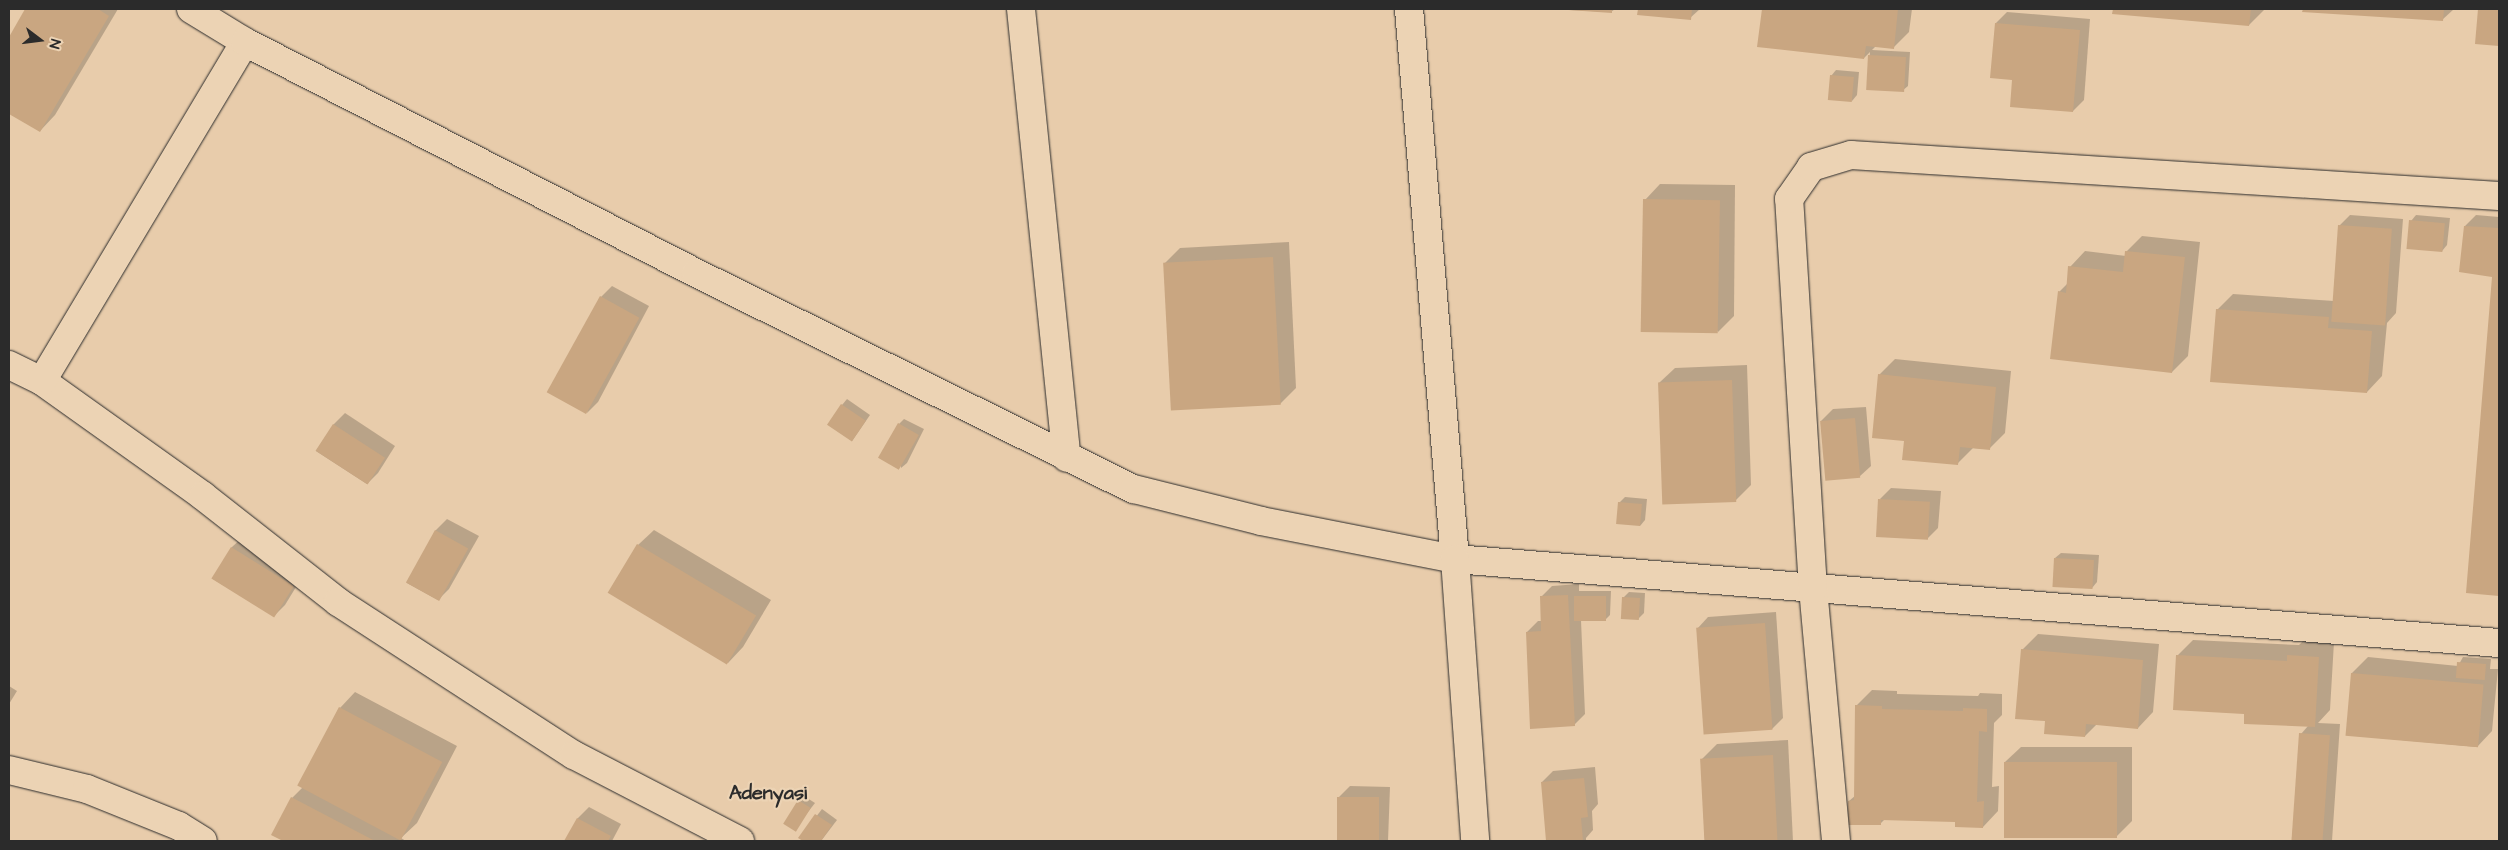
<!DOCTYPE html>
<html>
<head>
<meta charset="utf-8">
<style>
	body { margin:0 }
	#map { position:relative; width:2508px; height:850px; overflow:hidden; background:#e8ccab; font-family:"Architects Daughter",sans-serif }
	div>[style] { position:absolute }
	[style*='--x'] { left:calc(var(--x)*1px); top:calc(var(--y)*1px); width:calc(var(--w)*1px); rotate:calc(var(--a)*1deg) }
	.shadow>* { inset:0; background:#0003 }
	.building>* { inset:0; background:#c9a681; transform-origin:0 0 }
	.roads { filter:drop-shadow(0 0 1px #2b2b2b) drop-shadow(0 0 1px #2b2b2b) }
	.street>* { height:28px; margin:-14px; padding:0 14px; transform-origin:14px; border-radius:14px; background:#ecd3b4 }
	.secondary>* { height:28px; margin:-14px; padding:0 14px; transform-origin:14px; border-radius:14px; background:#ecd3b4 }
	span { translate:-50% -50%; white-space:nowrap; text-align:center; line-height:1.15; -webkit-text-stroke:4.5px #ecd3b4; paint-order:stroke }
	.district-label { font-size:20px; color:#2b2b2b; font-weight:700 }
	.frame { position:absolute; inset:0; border:10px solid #2b2b2b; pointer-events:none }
	.north { position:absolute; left:15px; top:15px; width:50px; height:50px; -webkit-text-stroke:4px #ecd3b4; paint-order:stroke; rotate:105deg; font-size:14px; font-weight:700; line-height:20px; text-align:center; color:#2b2b2b }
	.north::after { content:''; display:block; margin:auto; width:18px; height:22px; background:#2b2b2b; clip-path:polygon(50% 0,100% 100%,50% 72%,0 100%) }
</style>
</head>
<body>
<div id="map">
	<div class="shadow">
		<div style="clip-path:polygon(27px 9px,118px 9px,55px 115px,40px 131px,9px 113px,9px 39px)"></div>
		<div style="clip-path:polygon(1549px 9px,1615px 9px,1611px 12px)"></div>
		<div style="clip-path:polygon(1639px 9px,1700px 9px,1690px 18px,1639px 14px)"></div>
		<div style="clip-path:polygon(1763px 9px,1912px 9px,1909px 32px,1893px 48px,1876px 46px,1872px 50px,1910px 52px,1908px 86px,1902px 91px,1867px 89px,1870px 52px,1864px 58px,1759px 46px)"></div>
		<div style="clip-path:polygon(2114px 9px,2265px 9px,2249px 25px,2114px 13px)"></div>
		<div style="clip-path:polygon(2304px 9px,2454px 9px,2442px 20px,2304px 11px)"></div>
		<div style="clip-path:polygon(2479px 9px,2499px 9px,2499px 45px,2476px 43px)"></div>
		<div style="clip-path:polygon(2007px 12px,2090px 19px,2084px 100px,2073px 111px,2013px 79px,1996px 23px)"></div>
		<div style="clip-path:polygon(1836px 70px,1859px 72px,1857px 95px,1852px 101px,1831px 76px)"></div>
		<div style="clip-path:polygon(1660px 184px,1735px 185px,1734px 316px,1718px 332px,1645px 200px)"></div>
		<div style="clip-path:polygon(2350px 215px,2403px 219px,2396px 313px,2387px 323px,2382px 376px,2367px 392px,2217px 310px,2233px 294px,2334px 301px,2339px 226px)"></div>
		<div style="clip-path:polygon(2416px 215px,2450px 218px,2447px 245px,2442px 251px,2411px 221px)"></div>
		<div style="clip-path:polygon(2476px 215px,2499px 217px,2499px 594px,2467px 592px,2494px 273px,2465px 226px)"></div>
		<div style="clip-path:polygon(2142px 236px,2200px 242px,2188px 356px,2172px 372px,2059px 292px,2068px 283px,2070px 267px,2085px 251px,2126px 256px,2126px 252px)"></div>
		<div style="clip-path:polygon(1289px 242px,1296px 388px,1280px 404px,1164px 264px,1180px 248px)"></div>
		<div style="clip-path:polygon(612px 286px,649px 306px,598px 402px,587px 413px,601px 297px)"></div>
		<div style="clip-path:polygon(1895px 359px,2011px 371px,2005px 433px,1989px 449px,1973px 448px,1957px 464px,1906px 440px,1879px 375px)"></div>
		<div style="clip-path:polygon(1747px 365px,1751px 485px,1735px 501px,1659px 383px,1675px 368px)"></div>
		<div style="clip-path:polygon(847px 399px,870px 415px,852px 441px,842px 405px)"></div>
		<div style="clip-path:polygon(1866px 407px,1871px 466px,1859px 477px,1821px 421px,1833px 409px)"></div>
		<div style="clip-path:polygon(345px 413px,395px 446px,378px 473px,367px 484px,316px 451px,334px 424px)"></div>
		<div style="clip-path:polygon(904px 419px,924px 429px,907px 463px,901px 468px,899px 424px)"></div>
		<div style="clip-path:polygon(1891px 488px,1941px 491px,1938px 528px,1927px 539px,1880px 499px)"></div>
		<div style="clip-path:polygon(1625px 497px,1647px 499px,1645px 520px,1640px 526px,1619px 503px)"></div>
		<div style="clip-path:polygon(447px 519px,479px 536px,449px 589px,438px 600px,407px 583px,436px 530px)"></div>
		<div style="clip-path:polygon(654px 530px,771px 600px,743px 647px,728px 663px,638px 545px)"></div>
		<div style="clip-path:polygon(244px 536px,304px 574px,285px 605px,274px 616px,213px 579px,232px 547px)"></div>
		<div style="clip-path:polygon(2061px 553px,2099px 555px,2097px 582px,2092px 588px,2055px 558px)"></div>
		<div style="clip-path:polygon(1579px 584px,1579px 591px,1611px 591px,1610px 615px,1605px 620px,1581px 620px,1585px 714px,1574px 725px,1527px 632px,1538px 621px,1542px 621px,1541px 597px,1552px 586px)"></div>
		<div style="clip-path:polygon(1629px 592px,1645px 593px,1644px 613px,1638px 619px,1623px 598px)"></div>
		<div style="clip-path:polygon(1776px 612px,1783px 718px,1772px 729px,1697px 629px,1708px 617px)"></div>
		<div style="clip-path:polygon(2038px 634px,2159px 644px,2153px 712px,2138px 728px,2097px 724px,2085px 736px,2046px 720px,2022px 650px)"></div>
		<div style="clip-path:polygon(2193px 640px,2299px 645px,2304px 640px,2334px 642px,2330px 710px,2318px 723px,2340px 724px,2332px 841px,2294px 841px,2301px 734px,2308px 726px,2245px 713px,2177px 656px)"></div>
		<div style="clip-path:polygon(2368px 657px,2458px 666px,2463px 657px,2491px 659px,2490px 669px,2498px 669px,2492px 731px,2477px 747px,2347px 735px,2352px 673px)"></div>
		<div style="clip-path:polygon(9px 686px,17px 691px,9px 704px)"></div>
		<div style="clip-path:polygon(1872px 690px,1897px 691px,1897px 694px,1978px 696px,1980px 693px,2002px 694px,2002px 715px,1994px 723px,1992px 787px,1999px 786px,1998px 811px,1983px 827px,1957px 821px,1885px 819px,1880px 824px,1849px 801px,1856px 795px,1856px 706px)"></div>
		<div style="clip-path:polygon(355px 692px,457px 746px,417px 823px,401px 838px,406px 841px,285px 841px,273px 835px,292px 798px,303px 787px,340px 708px)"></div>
		<div style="clip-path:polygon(1788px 740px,1793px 841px,1705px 841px,1701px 760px,1717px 744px)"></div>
		<div style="clip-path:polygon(2021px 747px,2132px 747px,2132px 821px,2116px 837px,2005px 762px)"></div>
		<div style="clip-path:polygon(1595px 767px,1598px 804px,1592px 811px,1593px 830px,1586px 838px,1586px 841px,1547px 841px,1542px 782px,1553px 771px)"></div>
		<div style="clip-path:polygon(1350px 786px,1390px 787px,1388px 841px,1337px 841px,1339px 797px)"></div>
		<div style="clip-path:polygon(804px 796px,815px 803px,794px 830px,799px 801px)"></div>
		<div style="clip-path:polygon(589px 807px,621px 824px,612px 841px,566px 841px,578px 818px)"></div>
		<div style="clip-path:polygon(822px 809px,837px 820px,821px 841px,805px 841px,800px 838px)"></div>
	</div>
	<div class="building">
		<div style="clip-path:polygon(25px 9px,98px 9px,109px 16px,40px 132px,9px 114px,9px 37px)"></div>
		<div style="clip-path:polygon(1554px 9px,1612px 9px,1612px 13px)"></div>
		<div style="clip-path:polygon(1638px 9px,1692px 9px,1691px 20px,1637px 15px)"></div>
		<div style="clip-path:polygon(1762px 9px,1898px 9px,1894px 49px,1866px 46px,1864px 59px,1757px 47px)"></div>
		<div style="clip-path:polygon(2113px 9px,2251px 9px,2249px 26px,2112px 14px)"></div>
		<div style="clip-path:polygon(2303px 9px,2444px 9px,2443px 21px,2302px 12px)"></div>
		<div style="clip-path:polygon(2478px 9px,2499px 9px,2499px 46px,2475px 44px)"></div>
		<div style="clip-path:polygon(1995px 23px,2080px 30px,2073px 112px,2010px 107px,2012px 80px,1990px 78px)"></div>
		<div style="left:1868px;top:55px;width:38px;height:35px;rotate:3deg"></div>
		<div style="left:1830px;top:75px;width:24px;height:25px;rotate:5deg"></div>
		<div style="left:1643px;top:199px;width:77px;height:133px;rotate:1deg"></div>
		<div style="left:2409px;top:220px;width:36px;height:29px;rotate:5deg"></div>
		<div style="left:2338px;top:225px;width:54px;height:97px;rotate:4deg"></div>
		<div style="clip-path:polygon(2464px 226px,2499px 228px,2499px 596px,2466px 593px,2492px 277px,2459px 272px)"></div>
		<div style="clip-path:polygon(2125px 251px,2185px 257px,2172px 373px,2050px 359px,2058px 291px,2066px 293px,2068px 266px,2123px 272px)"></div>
		<div style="left:1273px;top:257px;width:148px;height:110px;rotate:87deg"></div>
		<div style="left:600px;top:296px;width:45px;height:110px;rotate:29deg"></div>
		<div style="clip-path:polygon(2216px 309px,2329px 317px,2328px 328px,2372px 331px,2367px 393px,2210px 382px)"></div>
		<div style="clip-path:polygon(1878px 374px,1996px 387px,1990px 450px,1960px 447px,1958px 465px,1902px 460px,1904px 441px,1872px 438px)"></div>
		<div style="left:1732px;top:380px;width:122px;height:74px;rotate:88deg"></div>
		<div style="left:841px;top:404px;width:30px;height:25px;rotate:34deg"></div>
		<div style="left:1855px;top:418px;width:60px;height:35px;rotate:85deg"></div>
		<div style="left:898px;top:423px;width:24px;height:40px;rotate:30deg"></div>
		<div style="left:333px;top:424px;width:62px;height:32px;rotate:33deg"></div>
		<div style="left:1878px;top:499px;width:52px;height:38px;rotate:3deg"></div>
		<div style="left:1618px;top:502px;width:24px;height:22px;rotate:5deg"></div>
		<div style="left:435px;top:530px;width:38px;height:60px;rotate:29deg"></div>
		<div style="left:637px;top:544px;width:139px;height:57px;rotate:31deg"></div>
		<div style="left:231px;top:547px;width:74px;height:37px;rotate:32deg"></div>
		<div style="left:2054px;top:558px;width:40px;height:29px;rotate:3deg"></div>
		<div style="clip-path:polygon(1568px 595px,1575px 726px,1530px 729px,1526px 632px,1541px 631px,1540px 596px)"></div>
		<div style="left:1574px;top:596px;width:32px;height:25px"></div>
		<div style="left:1622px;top:597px;width:18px;height:22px;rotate:3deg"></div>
		<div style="left:1765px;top:623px;width:107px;height:69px;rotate:86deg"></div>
		<div style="clip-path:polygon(2021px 649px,2143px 660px,2138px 729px,2086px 724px,2085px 737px,2044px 734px,2045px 721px,2015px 719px)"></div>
		<div style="clip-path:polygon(2176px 655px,2287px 661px,2287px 655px,2319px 657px,2315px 727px,2244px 724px,2244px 714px,2173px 710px)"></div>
		<div style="left:2457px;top:662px;width:29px;height:16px;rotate:4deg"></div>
		<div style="left:2351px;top:673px;width:133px;height:63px;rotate:5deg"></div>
		<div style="clip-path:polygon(1855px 705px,1882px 706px,1882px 709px,1963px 711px,1963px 708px,1987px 709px,1987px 732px,1979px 731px,1977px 802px,1984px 801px,1983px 828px,1955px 827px,1955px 822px,1881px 820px,1881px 825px,1847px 825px,1848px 801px,1854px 800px)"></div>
		<div style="left:339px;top:707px;width:117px;height:89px;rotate:28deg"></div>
		<div style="left:2299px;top:733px;width:31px;height:108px;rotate:4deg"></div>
		<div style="left:1773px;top:755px;width:86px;height:73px;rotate:87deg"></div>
		<div style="left:2004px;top:762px;width:113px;height:76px"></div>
		<div style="clip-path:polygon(1584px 778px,1588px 817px,1581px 818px,1583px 841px,1546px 841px,1541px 782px)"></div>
		<div style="clip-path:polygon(291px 797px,375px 841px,283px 841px,271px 835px)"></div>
		<div style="left:1337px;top:797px;width:42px;height:44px"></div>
		<div style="left:798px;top:800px;width:15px;height:28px;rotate:32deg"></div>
		<div style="clip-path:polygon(815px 814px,832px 825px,821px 841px,803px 841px,798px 838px)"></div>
		<div style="clip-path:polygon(577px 818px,611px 836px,608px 841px,564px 841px)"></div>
	</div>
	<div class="roads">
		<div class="street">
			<div style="--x:1021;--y:9;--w:451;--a:84.2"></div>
			<div style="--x:9;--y:365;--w:37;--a:26"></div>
			<div style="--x:42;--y:381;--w:198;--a:35.5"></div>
			<div style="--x:203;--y:496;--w:172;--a:38.1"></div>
			<div style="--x:338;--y:602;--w:281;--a:33"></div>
			<div style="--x:574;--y:755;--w:187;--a:27.4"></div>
			<div style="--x:42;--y:381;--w:395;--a:-59.1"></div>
			<div style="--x:1455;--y:559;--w:1047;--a:4.6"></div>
			<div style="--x:9;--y:770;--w:80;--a:13.7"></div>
			<div style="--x:87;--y:789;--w:99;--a:21.9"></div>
			<div style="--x:179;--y:826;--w:28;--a:32"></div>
			<div style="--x:1836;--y:841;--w:253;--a:-95.2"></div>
			<div style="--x:1813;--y:589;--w:391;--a:-93.5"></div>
			<div style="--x:1789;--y:199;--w:39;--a:-55"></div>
			<div style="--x:1811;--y:167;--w:42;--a:-16.7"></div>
			<div style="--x:1851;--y:155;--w:649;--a:3.62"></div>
		</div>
		<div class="secondary">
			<div style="--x:191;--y:9;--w:63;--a:31.4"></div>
			<div style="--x:245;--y:42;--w:507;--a:27.12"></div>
			<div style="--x:696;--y:273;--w:488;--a:26.3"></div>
			<div style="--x:1134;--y:489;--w:131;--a:14.1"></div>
			<div style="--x:1261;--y:521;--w:198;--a:11.1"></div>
			<div style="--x:1409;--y:9;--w:552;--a:85.22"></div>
			<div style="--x:1455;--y:559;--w:283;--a:85.9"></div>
		</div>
	</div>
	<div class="district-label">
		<span style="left:768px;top:793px">Adenyasi</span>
	</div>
	<div class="frame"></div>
	<div class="north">N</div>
</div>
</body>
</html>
